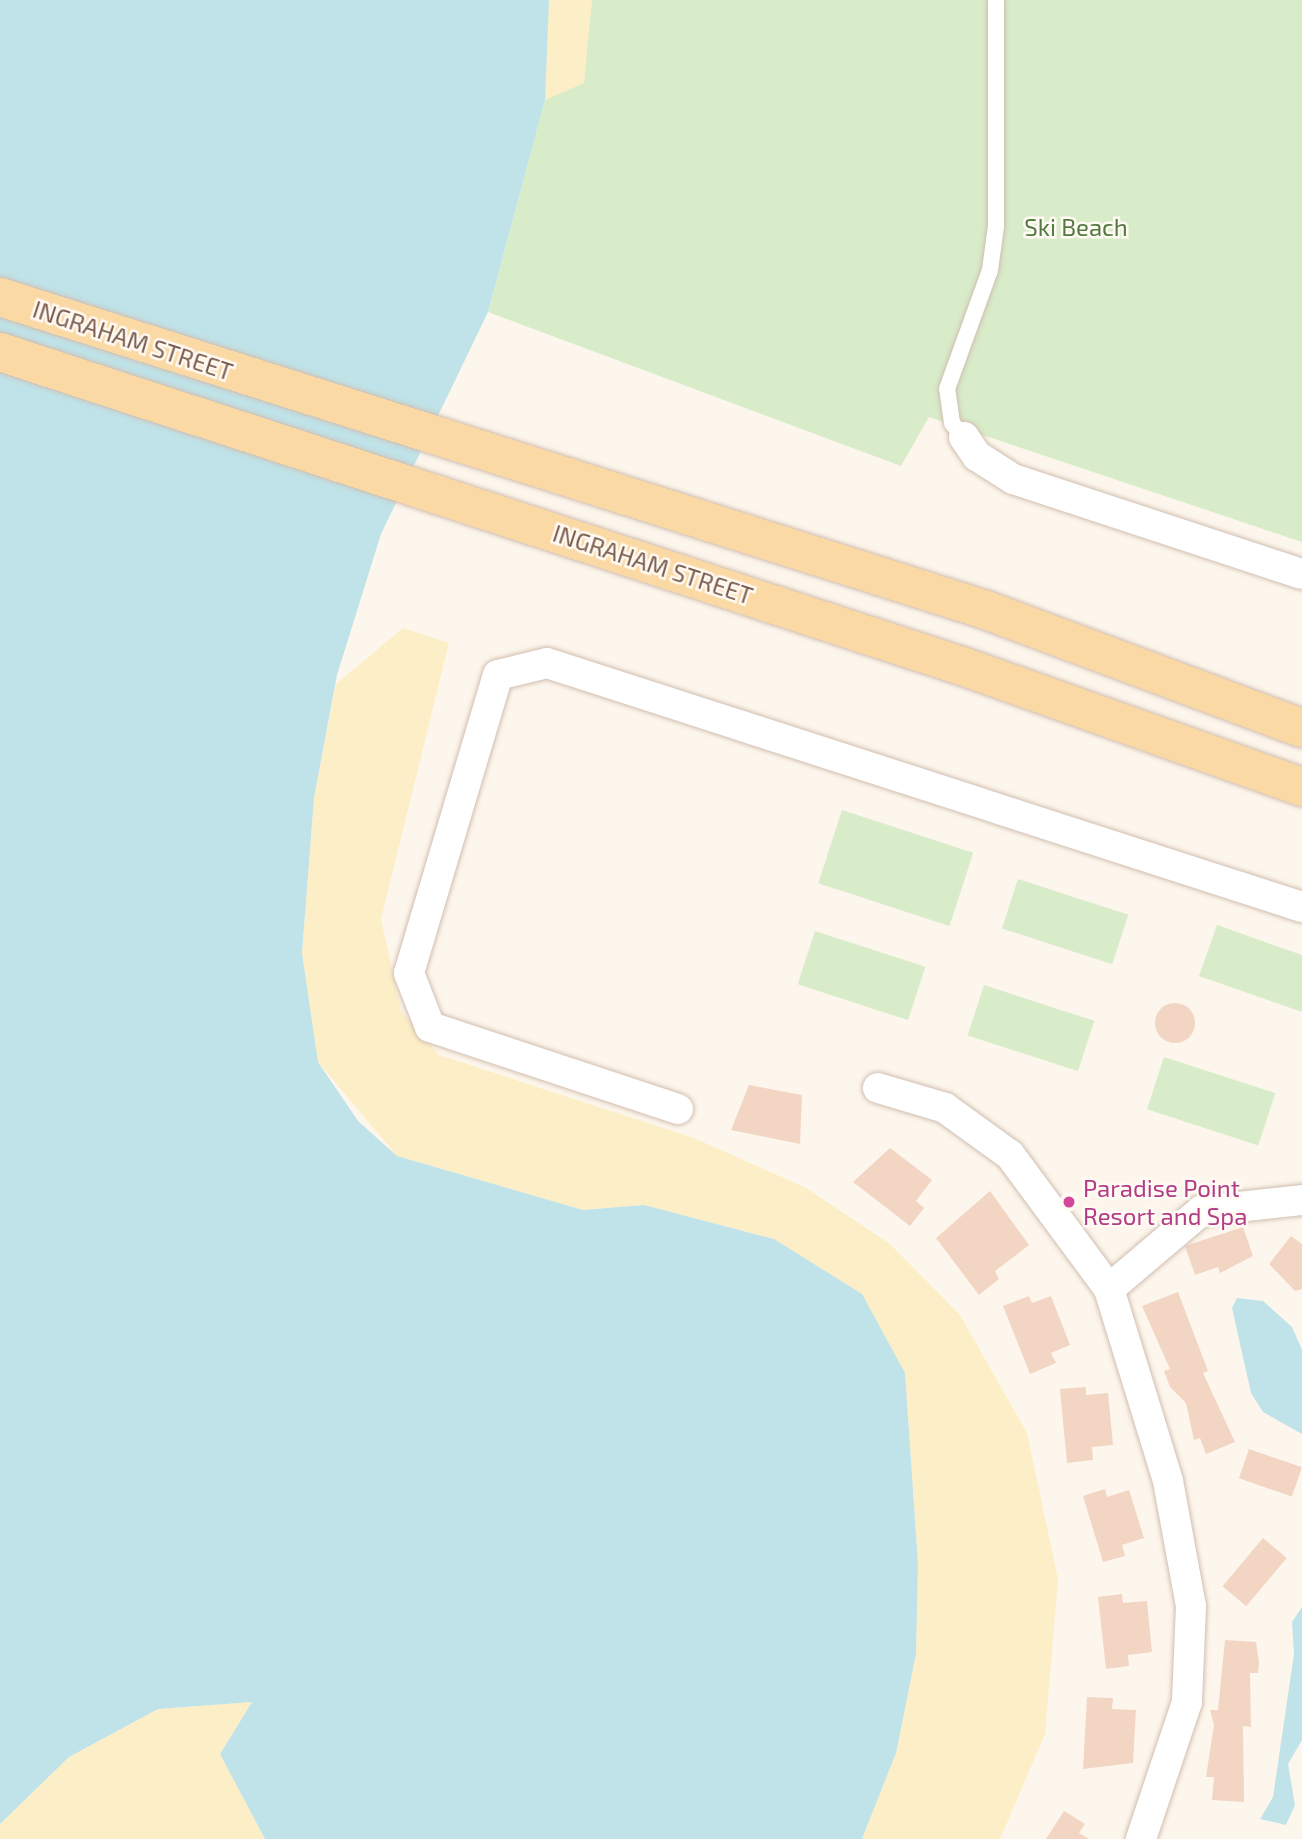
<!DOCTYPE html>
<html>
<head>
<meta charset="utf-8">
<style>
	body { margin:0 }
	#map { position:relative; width:1302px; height:1839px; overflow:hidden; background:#fdf6ec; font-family:"Exo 2",sans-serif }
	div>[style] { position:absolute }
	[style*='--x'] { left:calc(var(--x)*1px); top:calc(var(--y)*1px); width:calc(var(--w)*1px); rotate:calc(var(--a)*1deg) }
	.green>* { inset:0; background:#d8ecc9; transform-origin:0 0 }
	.sand>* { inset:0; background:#fcefc7 }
	.water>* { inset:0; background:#bfe3e8 }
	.building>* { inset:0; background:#f3d5c3; transform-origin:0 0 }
	.round { border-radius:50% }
	.roads { filter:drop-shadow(0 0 2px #d1beb0) drop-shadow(0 0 2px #d1beb0) }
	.service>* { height:16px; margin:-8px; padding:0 8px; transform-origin:8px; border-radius:8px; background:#fff }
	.minor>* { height:30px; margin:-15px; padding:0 15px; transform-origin:15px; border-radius:15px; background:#fff }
	.primary>* { height:38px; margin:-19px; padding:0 19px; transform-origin:19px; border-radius:19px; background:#fbd9a5 }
	.dots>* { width:19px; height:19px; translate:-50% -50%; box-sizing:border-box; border:4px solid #fffaf3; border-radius:50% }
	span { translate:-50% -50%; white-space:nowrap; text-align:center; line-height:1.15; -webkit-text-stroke:5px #fffaf3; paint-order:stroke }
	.park-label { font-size:24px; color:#537a41 }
	.street-label { font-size:24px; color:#7a5c4d }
	.hotel-label { font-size:24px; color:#b23c85 }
	.left { translate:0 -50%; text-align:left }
</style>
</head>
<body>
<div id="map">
	<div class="green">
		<div style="clip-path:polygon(549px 0,1302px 0,1302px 542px,929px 417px,901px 466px,488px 312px,545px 100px)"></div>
		<div style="left:842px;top:810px;width:138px;height:77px;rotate:18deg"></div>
		<div style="left:1018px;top:879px;width:116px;height:52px;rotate:18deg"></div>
		<div style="clip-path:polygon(1217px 925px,1302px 955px,1302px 1012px,1199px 976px)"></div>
		<div style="left:815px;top:931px;width:116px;height:56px;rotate:18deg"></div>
		<div style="left:984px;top:985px;width:116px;height:53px;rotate:18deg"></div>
		<div style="left:1164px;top:1057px;width:117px;height:55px;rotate:18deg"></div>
	</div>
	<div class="sand">
		<div style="clip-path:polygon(549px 0,592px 0,584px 83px,545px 100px)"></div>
		<div style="clip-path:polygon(403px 628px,449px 643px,381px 919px,401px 1011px,439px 1055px,694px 1138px,806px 1188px,890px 1244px,960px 1315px,1027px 1433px,1058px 1579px,1045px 1734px,1000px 1839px,862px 1839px,896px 1753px,916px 1654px,918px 1563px,905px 1373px,774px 1239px,644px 1205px,583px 1210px,397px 1156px,318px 1062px,302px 953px,314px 798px,336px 684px)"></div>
		<div style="clip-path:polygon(252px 1702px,220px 1754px,265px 1839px,0 1839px,0 1824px,69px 1757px,158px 1709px)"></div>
	</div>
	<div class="water">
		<div style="clip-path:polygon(0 0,549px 0,545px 100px,488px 312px,381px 534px,337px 675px,314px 798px,302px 953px,318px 1062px,358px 1121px,397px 1156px,583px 1210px,644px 1205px,774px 1239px,862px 1294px,905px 1373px,918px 1563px,916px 1654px,896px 1753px,862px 1839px,265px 1839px,220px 1754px,252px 1702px,158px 1709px,69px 1757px,0 1824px)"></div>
		<div style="clip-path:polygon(1237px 1298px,1263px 1301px,1292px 1327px,1302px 1350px,1302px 1434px,1263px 1412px,1251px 1393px,1232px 1308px)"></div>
		<div style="clip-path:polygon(1302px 1607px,1302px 1740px,1288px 1764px,1295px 1805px,1286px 1825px,1260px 1819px,1273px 1797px,1294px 1654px,1292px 1622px)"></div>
	</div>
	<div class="building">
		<div class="round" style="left:1155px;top:1003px;width:40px;height:40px"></div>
		<div style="clip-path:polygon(749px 1085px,802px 1095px,800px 1144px,731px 1130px)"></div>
		<div style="clip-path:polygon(890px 1148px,932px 1180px,916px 1201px,924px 1208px,910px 1226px,853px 1182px)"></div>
		<div style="clip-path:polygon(990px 1191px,1029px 1245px,995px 1271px,999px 1279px,979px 1295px,936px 1238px)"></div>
		<div style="clip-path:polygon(1243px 1227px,1253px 1256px,1220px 1273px,1218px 1267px,1195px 1275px,1185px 1246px)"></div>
		<div style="clip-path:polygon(1291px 1236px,1302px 1244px,1302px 1289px,1295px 1291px,1269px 1264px)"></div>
		<div style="clip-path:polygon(1178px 1292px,1208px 1371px,1203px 1373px,1235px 1442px,1206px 1454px,1200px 1438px,1194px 1440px,1186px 1403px,1170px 1387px,1164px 1371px,1170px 1369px,1142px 1306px)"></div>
		<div style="clip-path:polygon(1029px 1296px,1032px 1303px,1051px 1296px,1070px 1345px,1051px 1353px,1056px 1363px,1030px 1374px,1003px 1306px)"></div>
		<div style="clip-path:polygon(1086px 1387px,1086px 1395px,1108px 1393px,1113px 1445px,1092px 1447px,1093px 1460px,1067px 1463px,1060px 1389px)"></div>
		<div style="left:1249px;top:1449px;width:56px;height:31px;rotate:19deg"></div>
		<div style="clip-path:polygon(1105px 1489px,1107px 1497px,1129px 1490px,1144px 1538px,1122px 1545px,1125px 1556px,1103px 1562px,1083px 1496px)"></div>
		<div style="left:1263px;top:1538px;width:31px;height:63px;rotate:40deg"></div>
		<div style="clip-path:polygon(1122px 1594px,1123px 1603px,1147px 1601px,1152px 1652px,1128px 1655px,1129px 1666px,1106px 1669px,1098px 1597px)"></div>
		<div style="clip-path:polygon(1225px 1640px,1256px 1642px,1259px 1663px,1258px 1673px,1250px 1673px,1251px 1727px,1243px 1726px,1244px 1802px,1212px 1800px,1214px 1777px,1206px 1777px,1214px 1725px,1210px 1710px,1218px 1710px)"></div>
		<div style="clip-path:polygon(1087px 1697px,1113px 1698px,1112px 1709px,1136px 1710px,1133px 1763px,1083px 1769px)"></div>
		<div style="clip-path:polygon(1064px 1811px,1085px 1824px,1079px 1833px,1089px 1839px,1046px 1839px)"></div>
	</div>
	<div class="roads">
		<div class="service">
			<div style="--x:964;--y:437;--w:18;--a:-131"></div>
			<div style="--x:952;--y:423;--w:34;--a:-98"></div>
			<div style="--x:947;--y:389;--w:127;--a:-70.1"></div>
			<div style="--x:990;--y:270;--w:44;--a:-82.2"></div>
			<div style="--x:996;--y:226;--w:226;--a:-90"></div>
		</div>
		<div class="minor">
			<div style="--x:964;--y:437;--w:23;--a:56"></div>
			<div style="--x:977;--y:456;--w:43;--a:32.6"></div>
			<div style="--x:1013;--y:479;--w:304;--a:18.2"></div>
			<div style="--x:878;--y:1088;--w:70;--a:16.6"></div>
			<div style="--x:945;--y:1108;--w:80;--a:35.9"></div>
			<div style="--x:1010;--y:1155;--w:167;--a:53.5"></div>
			<div style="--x:1109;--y:1289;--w:201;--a:72.9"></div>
			<div style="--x:1168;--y:1481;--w:127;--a:79.6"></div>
			<div style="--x:1191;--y:1606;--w:96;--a:92.4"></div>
			<div style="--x:1187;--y:1702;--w:145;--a:108.6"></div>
			<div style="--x:678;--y:1109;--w:261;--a:-161.7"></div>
			<div style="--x:430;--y:1027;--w:58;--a:-111.3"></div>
			<div style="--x:409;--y:973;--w:311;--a:-73.4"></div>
			<div style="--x:498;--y:675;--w:50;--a:-13.8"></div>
			<div style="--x:547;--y:663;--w:793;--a:17.91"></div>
			<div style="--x:1109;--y:1289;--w:121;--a:-40.3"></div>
			<div style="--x:1201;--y:1211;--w:102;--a:-6.2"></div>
		</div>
		<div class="primary">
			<div style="--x:0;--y:297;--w:1034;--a:17.61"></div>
			<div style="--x:986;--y:610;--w:337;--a:20.5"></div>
			<div style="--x:0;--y:352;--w:1012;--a:18.08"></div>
			<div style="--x:962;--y:666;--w:361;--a:19.6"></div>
		</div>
	</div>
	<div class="dots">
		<div style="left:1069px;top:1202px;background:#d1479c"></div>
	</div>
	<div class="park-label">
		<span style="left:1076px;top:227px">Ski Beach</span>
	</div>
	<div class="street-label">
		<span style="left:133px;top:340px;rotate:18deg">INGRAHAM STREET</span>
		<span style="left:653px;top:564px;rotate:18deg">INGRAHAM STREET</span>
	</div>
	<div class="hotel-label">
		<span class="left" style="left:1083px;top:1202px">Paradise Point<br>Resort and Spa</span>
	</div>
</div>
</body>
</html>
